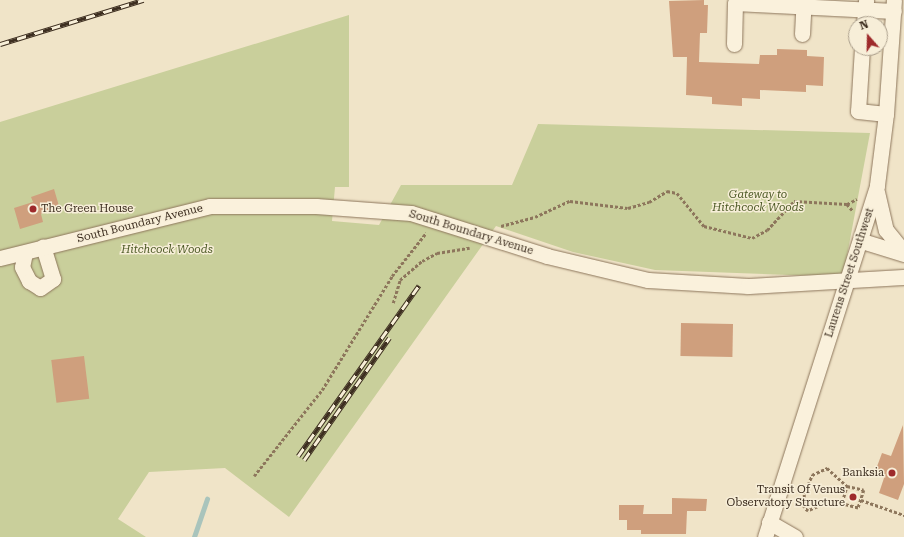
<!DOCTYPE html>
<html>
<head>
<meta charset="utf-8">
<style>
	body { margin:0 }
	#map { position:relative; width:904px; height:537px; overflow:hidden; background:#f0e4c8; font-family:"Roboto Serif",serif }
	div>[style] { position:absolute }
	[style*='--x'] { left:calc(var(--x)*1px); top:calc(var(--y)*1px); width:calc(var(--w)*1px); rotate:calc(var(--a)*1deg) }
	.green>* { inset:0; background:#c9cf9b }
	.stream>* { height:4.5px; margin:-2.25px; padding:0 2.25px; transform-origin:2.25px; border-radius:2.25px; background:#a9c4bc }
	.building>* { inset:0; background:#cf9f7d; transform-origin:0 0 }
	.path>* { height:2.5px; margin-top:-1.25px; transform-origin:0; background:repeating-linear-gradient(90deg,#8d765c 0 3px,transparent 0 5px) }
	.roads { filter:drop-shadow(0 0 1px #8d765c) drop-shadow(0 0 1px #8d765c) }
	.minor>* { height:15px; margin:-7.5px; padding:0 7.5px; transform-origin:7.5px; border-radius:7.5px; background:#faf1dc }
	.rail>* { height:4.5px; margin-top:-2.25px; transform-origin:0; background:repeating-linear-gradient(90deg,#f7eed8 0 9px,#3d2e20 0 18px); box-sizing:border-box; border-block:1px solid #3d2e20 }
	.dots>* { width:11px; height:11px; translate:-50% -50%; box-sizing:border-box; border:2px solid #f7eed8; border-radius:50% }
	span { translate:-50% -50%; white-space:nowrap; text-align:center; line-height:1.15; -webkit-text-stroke:3px #f7eed8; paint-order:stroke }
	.park-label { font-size:11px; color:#4d5a26; font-style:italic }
	.poi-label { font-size:11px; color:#3d2e20 }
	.left { translate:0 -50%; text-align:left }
	.right { translate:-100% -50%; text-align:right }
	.street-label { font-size:11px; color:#3d2e20 }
	.north { position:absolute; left:848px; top:16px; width:40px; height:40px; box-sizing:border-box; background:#f7eed8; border:1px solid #ada18e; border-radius:50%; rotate:340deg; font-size:11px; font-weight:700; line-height:16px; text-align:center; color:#3d2e20 }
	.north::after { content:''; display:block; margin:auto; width:14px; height:18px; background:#9e2a2b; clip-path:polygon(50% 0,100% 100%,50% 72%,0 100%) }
</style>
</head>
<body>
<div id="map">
	<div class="green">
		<div style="clip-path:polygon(349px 15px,349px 187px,335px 187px,332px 221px,379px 225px,401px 185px,512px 185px,538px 124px,870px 133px,843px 277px,655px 270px,573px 252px,496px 226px,289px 517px,225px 468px,149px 472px,118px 519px,146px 537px,0 537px,0 122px)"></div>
	</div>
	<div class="stream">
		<div style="--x:194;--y:537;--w:40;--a:-71.1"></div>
	</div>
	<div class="building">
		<div style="clip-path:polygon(704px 0,704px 5px,708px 5px,707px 33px,700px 33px,699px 62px,759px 64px,760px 55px,777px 55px,777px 49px,807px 50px,807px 56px,824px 57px,823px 86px,806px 85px,806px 92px,760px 90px,760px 99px,742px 98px,742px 106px,712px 104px,712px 97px,686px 95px,687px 57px,673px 57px,669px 1px)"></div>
		<div style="clip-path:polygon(54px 189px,59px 206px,41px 214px,43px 222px,20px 229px,14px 208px,33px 202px,31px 197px)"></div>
		<div style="left:681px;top:323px;width:52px;height:33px;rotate:1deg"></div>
		<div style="left:84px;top:356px;width:43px;height:33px;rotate:83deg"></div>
		<div style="clip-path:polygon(903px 425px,904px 484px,898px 500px,879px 493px,885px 475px,875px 472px,882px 453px,891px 456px)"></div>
		<div style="clip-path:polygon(672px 498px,707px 499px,706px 511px,687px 511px,686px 534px,641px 534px,641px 530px,627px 530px,627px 520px,619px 520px,619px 505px,644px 505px,643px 514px,672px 514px)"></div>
	</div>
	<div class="path">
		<div style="--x:847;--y:204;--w:11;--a:-27"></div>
		<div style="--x:501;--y:226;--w:35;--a:-15"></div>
		<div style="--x:535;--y:217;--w:38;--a:-25"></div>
		<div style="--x:570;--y:201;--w:58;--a:6.9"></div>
		<div style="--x:628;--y:208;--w:22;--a:-16"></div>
		<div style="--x:649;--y:202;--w:21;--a:-31"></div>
		<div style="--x:667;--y:191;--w:10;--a:11"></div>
		<div style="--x:677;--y:193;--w:43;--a:50.7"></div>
		<div style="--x:704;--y:226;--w:49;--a:14"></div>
		<div style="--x:752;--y:238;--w:17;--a:-28"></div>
		<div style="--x:767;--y:230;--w:40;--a:-47"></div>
		<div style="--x:794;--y:201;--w:53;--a:3.2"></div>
		<div style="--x:847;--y:204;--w:9;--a:49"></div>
		<div style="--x:393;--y:303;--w:24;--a:-73"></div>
		<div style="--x:400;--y:280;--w:29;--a:-41"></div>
		<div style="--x:422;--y:261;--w:17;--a:-28"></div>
		<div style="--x:437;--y:253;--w:33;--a:-9"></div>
		<div style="--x:827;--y:468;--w:27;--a:42"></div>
		<div style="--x:847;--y:486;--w:17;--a:13"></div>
		<div style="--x:864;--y:490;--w:19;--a:108"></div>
		<div style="--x:858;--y:508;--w:28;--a:-165"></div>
		<div style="--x:831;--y:501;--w:25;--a:157"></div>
		<div style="--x:808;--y:511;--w:5;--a:-143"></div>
		<div style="--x:804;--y:508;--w:14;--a:-90"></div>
		<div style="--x:804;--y:494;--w:21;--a:-67"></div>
		<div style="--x:812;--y:475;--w:17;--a:-25"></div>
		<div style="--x:254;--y:476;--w:110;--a:-51.7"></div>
		<div style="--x:322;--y:390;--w:134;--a:-58.4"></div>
		<div style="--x:392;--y:276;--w:55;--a:-51.7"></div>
		<div style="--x:861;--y:500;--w:46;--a:19.2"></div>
		<div style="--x:842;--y:502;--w:17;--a:-73"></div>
	</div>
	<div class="roads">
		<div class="minor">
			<div style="--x:864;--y:24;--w:24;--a:-85"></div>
			<div style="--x:802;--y:34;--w:34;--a:-87"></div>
			<div style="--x:734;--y:44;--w:41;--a:-88.6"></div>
			<div style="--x:735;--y:3;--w:159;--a:2.9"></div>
			<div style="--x:862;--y:48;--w:63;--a:93.6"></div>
			<div style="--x:858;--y:111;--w:28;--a:6"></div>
			<div style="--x:877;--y:192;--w:39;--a:77"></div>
			<div style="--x:886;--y:230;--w:28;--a:51"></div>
			<div style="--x:862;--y:241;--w:44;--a:17.2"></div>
			<div style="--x:25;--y:253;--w:14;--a:102"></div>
			<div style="--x:22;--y:267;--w:16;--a:63"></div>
			<div style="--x:29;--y:281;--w:13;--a:32"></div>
			<div style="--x:40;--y:288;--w:16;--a:-35"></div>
			<div style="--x:53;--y:279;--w:34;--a:-107"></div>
			<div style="--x:0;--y:258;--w:216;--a:-13.9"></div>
			<div style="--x:210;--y:206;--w:106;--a:0"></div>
			<div style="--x:316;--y:206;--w:95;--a:4.2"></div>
			<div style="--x:411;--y:213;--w:143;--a:17.5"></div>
			<div style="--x:547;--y:256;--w:104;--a:13.4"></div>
			<div style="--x:648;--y:280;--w:100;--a:3.4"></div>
			<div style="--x:748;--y:286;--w:156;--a:-3.3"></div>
			<div style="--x:769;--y:522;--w:30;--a:30"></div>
			<div style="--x:765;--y:537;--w:369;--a:-72.3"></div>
			<div style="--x:877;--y:185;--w:72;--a:-82.8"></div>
			<div style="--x:886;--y:114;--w:114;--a:-86"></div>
		</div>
	</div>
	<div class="rail">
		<div style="--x:0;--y:44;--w:150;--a:-17.1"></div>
		<div style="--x:298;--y:456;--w:209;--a:-54.7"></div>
		<div style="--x:304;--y:460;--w:149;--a:-55.1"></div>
	</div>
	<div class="dots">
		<div style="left:33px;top:209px;background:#9e2a2b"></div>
		<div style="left:892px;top:473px;background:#9e2a2b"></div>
		<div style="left:853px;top:497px;background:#9e2a2b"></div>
	</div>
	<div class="park-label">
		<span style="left:758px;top:202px">Gateway to<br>Hitchcock Woods</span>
		<span style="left:167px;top:250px">Hitchcock Woods</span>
	</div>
	<div class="poi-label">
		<span class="left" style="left:41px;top:209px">The Green House</span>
		<span class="right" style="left:884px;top:473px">Banksia</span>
		<span class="right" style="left:845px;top:497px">Transit Of Venus<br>Observatory Structure</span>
	</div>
	<div class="street-label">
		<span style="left:140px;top:224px;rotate:-14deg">South Boundary Avenue</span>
		<span style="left:471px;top:233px;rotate:17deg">South Boundary Avenue</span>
		<span style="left:850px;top:273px;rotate:-72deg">Laurens Street Southwest</span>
	</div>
	<div class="north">N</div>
</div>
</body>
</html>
